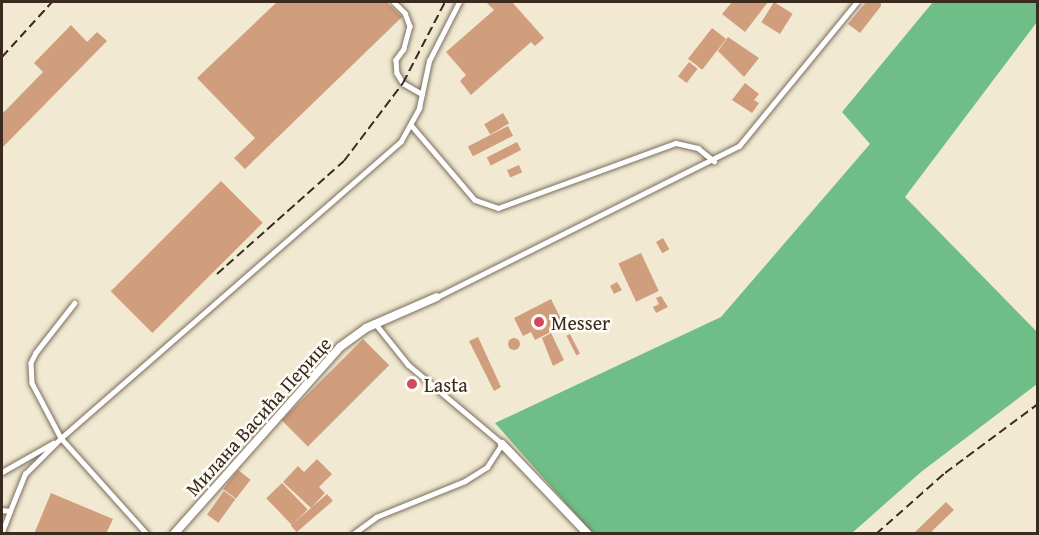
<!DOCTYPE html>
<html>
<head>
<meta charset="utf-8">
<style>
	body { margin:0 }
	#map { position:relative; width:1039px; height:535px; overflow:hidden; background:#f1e9d1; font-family:"Gentium Book Plus",serif }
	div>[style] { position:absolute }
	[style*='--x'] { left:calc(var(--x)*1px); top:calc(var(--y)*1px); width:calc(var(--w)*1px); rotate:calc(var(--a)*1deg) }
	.forest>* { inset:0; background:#6fbe87 }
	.building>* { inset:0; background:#d19e7d; transform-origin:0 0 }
	.round { border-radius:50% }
	.roads { filter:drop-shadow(0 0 2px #7b6d5d) drop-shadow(0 0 2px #7b6d5d) }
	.lane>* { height:4.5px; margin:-2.25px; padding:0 2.25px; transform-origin:2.25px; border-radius:2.25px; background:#fff }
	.street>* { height:8px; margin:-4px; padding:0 4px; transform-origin:4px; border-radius:4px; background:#fff }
	.rail>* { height:2px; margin-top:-1px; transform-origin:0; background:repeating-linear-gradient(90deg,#3b2a1e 0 9px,transparent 0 13.5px) }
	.dots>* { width:16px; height:16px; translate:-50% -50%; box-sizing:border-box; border:3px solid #fdfcf7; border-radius:50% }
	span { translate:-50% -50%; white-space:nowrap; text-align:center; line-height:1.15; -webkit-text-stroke:5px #fdfcf7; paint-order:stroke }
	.poi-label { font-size:20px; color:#3b2a1e }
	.left { translate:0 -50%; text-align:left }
	.street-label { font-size:20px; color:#3b2a1e }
	.frame { position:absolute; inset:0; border:3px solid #3b2a1e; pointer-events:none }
</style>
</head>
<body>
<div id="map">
	<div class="forest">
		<div style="clip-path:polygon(933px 2px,1037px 2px,1037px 22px,905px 197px,1037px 332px,1037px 384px,921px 472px,852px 533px,592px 533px,495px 423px,721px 317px,870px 144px,842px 112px)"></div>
	</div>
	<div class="building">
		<div style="clip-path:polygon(277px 2px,387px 2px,402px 17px,245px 169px,234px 158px,255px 138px,197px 78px)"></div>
		<div style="clip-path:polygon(486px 2px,512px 2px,544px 38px,535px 46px,531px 42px,471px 95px,460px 81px,466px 75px,446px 52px,494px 10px)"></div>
		<div style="clip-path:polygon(732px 2px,768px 2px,745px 32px,722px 14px)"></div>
		<div style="left:774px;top:2px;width:22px;height:24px;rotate:32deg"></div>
		<div style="clip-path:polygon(866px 2px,881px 2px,881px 6px,860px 33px,848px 24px)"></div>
		<div style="clip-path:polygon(71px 25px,87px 42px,97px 32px,107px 41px,2px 148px,2px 110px,4px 112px,43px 72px,34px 63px)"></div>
		<div style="left:712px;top:28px;width:18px;height:39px;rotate:38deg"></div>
		<div style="clip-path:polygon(728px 37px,759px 58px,744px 77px,718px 51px)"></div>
		<div style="left:689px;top:62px;width:11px;height:18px;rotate:38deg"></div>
		<div style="clip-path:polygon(745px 83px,759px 94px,754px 100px,759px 103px,752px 113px,732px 100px)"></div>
		<div style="left:503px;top:113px;width:12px;height:22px;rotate:59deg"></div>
		<div style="left:508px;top:126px;width:11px;height:45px;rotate:63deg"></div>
		<div style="left:517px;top:142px;width:9px;height:34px;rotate:63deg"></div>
		<div style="left:519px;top:165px;width:8px;height:13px;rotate:67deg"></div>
		<div style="left:221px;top:181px;width:59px;height:156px;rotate:45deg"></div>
		<div style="left:663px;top:238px;width:13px;height:8px;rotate:61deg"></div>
		<div style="left:641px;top:253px;width:42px;height:25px;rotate:65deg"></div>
		<div style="clip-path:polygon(617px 282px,622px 290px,614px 294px,610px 286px)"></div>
		<div style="clip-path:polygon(661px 296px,668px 307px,656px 313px,653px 307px,659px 304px,656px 298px)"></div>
		<div style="clip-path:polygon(551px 299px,564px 325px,535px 340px,531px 332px,523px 336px,514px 318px)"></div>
		<div style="clip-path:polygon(551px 333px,564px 360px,553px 366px,542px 338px)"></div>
		<div style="left:570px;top:334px;width:22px;height:4px;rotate:63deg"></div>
		<div style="clip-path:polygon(478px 337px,501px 387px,494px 391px,469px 341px)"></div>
		<div class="round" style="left:508px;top:338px;width:12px;height:12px"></div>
		<div style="left:363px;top:339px;width:37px;height:115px;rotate:45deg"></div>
		<div style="clip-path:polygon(317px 459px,332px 474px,319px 487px,325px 493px,311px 508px,283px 482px,298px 466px,304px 472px)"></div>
		<div style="left:238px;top:470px;width:16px;height:24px;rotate:38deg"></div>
		<div style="left:282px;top:483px;width:37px;height:22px;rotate:46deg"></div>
		<div style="left:224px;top:491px;width:14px;height:29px;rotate:36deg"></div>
		<div style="clip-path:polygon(51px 493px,113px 519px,106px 534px,34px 534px)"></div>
		<div style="left:327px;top:494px;width:9px;height:48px;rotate:49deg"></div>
		<div style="clip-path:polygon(946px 502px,954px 510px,932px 531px,934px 534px,913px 534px)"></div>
	</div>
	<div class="roads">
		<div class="lane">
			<div style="--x:394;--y:2;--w:16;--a:45"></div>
			<div style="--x:405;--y:13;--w:14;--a:69"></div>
			<div style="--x:410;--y:26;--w:24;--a:105"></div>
			<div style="--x:404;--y:49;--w:14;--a:126"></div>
			<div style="--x:396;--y:60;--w:13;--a:86"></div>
			<div style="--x:397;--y:73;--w:12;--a:59"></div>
			<div style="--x:403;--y:83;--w:22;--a:30"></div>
			<div style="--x:412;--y:126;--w:97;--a:49.6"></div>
			<div style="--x:475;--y:200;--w:24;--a:19"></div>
			<div style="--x:498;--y:208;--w:189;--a:-20.1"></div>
			<div style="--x:676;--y:143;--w:23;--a:13"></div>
			<div style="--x:698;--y:148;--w:21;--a:39"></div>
			<div style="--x:437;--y:297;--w:338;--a:-26.6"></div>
			<div style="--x:739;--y:146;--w:186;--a:-50.7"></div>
			<div style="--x:75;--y:303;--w:63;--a:128"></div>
			<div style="--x:36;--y:353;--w:11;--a:117"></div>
			<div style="--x:31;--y:363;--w:20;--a:87"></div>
			<div style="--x:32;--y:383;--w:62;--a:62.2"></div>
			<div style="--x:61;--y:438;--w:129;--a:48.1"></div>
			<div style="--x:2;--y:472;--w:59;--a:-29.6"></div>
			<div style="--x:2;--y:510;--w:8;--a:7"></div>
			<div style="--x:10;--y:511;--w:40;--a:-68"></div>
			<div style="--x:25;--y:474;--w:51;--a:-45"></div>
			<div style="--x:61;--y:438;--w:451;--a:-41.1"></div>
			<div style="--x:401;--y:141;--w:38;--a:-61"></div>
			<div style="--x:419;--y:108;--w:48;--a:-78"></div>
			<div style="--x:429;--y:61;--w:66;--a:-63"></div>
			<div style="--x:2;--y:532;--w:22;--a:-69"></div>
			<div style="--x:353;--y:534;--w:29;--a:-36"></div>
			<div style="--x:376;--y:517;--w:96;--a:-22"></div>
			<div style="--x:465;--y:481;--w:26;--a:-32"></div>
			<div style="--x:487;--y:467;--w:27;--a:-57"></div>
			<div style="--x:502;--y:444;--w:123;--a:-140"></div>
			<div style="--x:408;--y:365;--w:51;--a:-128.7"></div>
		</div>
		<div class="street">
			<div style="--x:502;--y:444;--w:124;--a:46.3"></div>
			<div style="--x:174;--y:534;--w:250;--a:-48.4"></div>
			<div style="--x:340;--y:347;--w:32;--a:-36"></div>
			<div style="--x:366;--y:328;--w:77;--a:-23.6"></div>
		</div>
	</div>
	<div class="rail">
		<div style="--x:2;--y:57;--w:74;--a:-47.7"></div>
		<div style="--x:217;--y:274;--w:170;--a:-41.7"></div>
		<div style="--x:344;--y:161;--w:98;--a:-52.9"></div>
		<div style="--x:403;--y:83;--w:91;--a:-62.6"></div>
		<div style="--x:876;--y:534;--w:92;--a:-41.5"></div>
		<div style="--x:945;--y:473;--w:116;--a:-36.6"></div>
	</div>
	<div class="dots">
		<div style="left:539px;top:322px;background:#d1495b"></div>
		<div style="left:412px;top:384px;background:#d1495b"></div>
	</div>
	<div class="poi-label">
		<span class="left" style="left:551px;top:322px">Messer</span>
		<span class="left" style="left:424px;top:384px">Lasta</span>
	</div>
	<div class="street-label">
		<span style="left:258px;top:416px;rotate:-48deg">Милана Васића Перице</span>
	</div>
	<div class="frame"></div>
</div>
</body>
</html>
